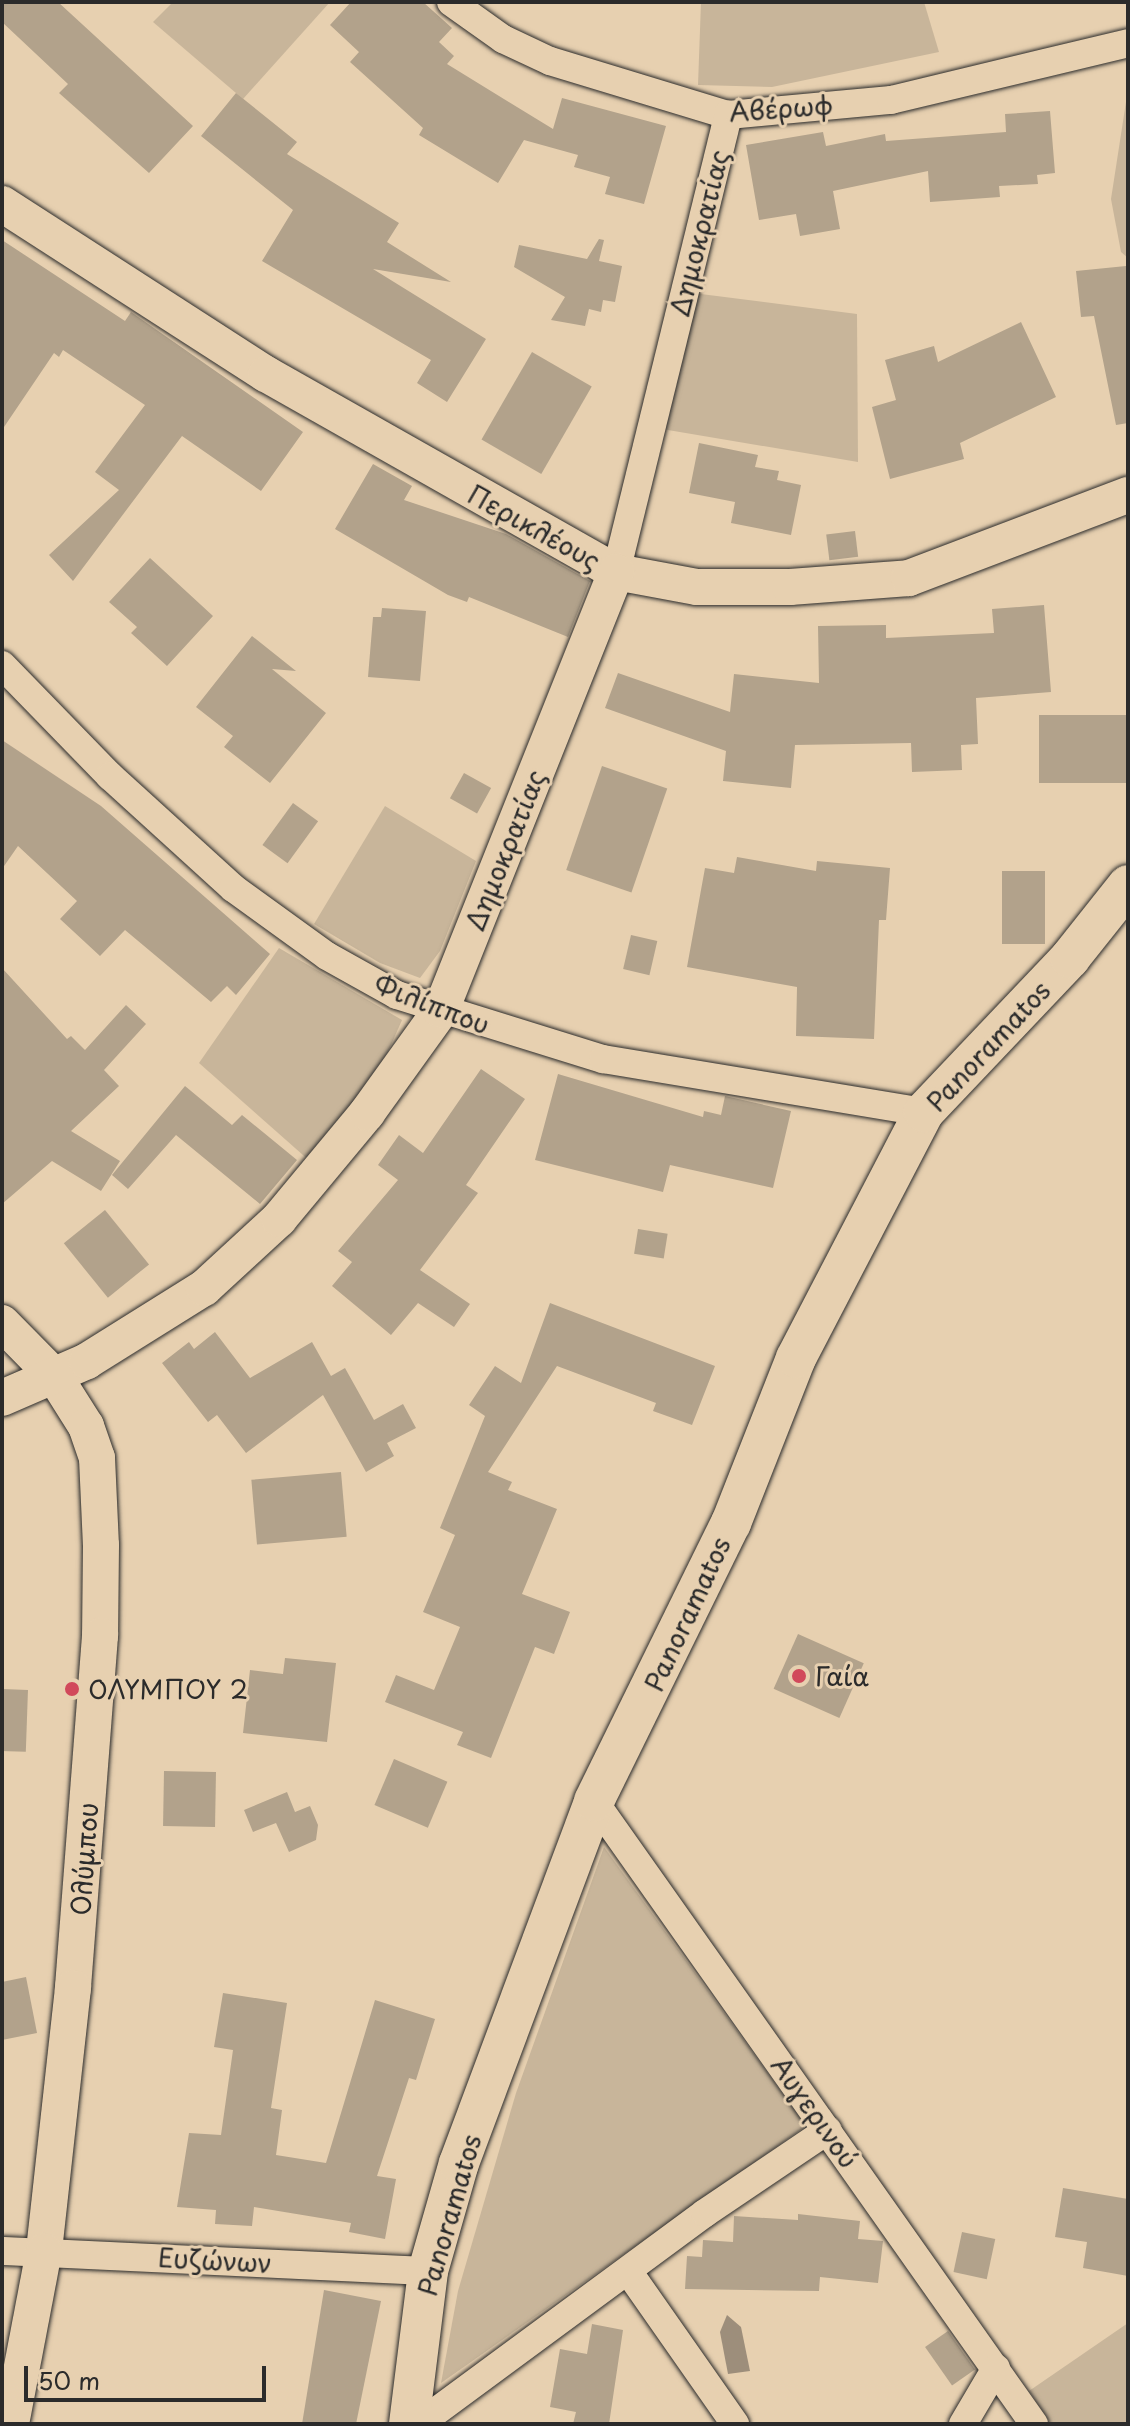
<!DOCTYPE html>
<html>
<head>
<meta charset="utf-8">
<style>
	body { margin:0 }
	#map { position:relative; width:1130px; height:2426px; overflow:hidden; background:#e7d0b0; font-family:"Playpen Sans",sans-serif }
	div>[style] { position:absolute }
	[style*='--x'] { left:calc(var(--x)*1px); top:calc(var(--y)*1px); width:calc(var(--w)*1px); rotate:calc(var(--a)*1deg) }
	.green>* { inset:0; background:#c8b59a }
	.water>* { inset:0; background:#9d8e7b }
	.building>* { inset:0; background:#b2a28b; transform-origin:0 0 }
	.roads { filter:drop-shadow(0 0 2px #2b2b2b) drop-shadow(0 0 2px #2b2b2b) }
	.minor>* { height:28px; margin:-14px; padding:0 14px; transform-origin:14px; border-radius:14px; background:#e7d0b0 }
	.tertiary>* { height:36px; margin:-18px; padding:0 18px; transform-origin:18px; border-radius:18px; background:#e7d0b0 }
	.secondary>* { height:40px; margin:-20px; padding:0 20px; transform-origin:20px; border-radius:20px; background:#e7d0b0 }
	.dots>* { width:22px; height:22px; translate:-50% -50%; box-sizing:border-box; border:4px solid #e7d0b0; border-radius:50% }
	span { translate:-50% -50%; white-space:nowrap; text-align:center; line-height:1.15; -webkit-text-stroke:6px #e7d0b0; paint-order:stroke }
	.street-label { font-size:26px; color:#2b2b2b }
	.poi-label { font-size:26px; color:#2b2b2b }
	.left { translate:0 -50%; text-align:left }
	.frame { position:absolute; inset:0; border:4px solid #2b2b2b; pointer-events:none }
	.scale { position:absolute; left:24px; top:2366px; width:242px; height:36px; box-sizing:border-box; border:4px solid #2b2b2b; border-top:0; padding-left:10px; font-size:24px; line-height:28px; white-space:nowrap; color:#2b2b2b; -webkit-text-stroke:6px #e7d0b0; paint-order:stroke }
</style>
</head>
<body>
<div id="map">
	<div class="green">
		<div style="clip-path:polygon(173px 2px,330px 2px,243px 99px,153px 22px)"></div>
		<div style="clip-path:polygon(701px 2px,924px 2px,939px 52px,772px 87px,698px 85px)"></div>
		<div style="clip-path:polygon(1128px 89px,1128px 258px,1121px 252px,1111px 199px)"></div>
		<div style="clip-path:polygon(693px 293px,857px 314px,858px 462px,662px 429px)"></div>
		<div style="clip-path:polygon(385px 806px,476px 861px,440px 951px,420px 978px,380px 963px,314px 924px)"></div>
		<div style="clip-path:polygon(279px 948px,402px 1020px,387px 1054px,312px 1163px,199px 1063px)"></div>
		<div style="clip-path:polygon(604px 1847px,806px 2126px,441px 2383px,458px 2291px,516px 2093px)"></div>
		<div style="clip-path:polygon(1128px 2323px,1128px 2424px,1051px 2424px,1029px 2391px)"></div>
	</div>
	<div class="water">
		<div style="clip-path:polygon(727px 2315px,741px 2327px,750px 2371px,728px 2374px,720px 2332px)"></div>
	</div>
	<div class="building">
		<div style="clip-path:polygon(2px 2px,58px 2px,193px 126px,149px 173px,59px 93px,68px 84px,2px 22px)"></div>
		<div style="clip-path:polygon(351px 2px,423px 2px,452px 28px,439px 42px,454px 56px,447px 64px,553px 129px,562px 98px,666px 126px,644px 204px,605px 194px,610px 177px,574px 167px,578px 155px,524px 140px,498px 183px,419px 135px,423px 128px,350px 62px,359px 52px,330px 25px)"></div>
		<div style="clip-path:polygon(236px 93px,297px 142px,287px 154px,399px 223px,387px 242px,451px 282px,373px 269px,486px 339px,447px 402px,417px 383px,431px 360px,262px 261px,293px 210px,201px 136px)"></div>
		<div style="clip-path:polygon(1050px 111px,1055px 173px,1037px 175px,1038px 184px,999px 186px,1000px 197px,930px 202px,928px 171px,833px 191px,840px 229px,800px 236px,796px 214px,759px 220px,746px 145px,823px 132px,826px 146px,885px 134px,886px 141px,1006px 132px,1005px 114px)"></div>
		<div style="clip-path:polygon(599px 239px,604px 240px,599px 261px,622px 266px,615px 302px,603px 300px,601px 312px,589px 309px,585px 326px,551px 320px,565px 297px,514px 267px,519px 245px,587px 259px)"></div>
		<div style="clip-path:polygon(2px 240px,125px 321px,131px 312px,303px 432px,261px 491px,182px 436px,73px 581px,49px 555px,119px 490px,95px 472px,145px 405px,63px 350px,59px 357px,54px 353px,2px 430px)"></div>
		<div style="clip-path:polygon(1126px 266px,1128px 423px,1116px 425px,1094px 316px,1081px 317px,1076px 271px)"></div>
		<div style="clip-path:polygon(1021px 322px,1056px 397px,960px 443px,964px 459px,890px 479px,872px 407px,896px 400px,885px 360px,934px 346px,938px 362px)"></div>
		<div style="left:532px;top:352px;width:69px;height:101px;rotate:30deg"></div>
		<div style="clip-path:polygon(699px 443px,758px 455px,755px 467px,779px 471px,777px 480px,801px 485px,791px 535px,731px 523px,735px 502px,689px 493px)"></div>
		<div style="clip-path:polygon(373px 464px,412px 486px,404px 500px,506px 534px,590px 581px,568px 637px,469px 597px,467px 602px,448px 595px,335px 529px)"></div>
		<div style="left:855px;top:531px;width:26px;height:29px;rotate:83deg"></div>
		<div style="clip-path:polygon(150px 558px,213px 616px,167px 666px,131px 633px,137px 627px,109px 602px)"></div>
		<div style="clip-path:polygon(1044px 605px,1051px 692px,976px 698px,978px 744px,961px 745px,962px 770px,912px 772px,911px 743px,795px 745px,791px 788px,723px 781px,726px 751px,605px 708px,618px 673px,730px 712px,734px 674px,819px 683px,818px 626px,886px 625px,886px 638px,994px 633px,992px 609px)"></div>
		<div style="clip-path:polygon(382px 608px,426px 611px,420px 681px,368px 677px,373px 617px,381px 617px)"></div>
		<div style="clip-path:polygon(252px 636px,296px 671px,272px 669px,326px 713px,270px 783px,224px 747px,233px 736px,196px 707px)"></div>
		<div style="left:1128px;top:715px;width:68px;height:89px;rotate:90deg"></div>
		<div style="clip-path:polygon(2px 740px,101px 806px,270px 954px,236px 995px,227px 986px,211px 1002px,125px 930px,100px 956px,60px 919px,77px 901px,18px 846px,2px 869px)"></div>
		<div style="left:602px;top:766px;width:69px;height:110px;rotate:19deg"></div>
		<div style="left:464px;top:773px;width:31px;height:29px;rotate:29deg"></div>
		<div style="left:293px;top:803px;width:31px;height:52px;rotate:36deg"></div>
		<div style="clip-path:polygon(737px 857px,816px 871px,817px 861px,890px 868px,886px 920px,879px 920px,874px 1039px,796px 1036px,797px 987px,687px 967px,705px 868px,734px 873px)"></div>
		<div style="left:1045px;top:871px;width:73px;height:43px;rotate:90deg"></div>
		<div style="left:631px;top:935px;width:27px;height:35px;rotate:13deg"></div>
		<div style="clip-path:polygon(2px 968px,67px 1039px,71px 1036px,85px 1050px,126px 1005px,146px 1024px,104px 1070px,119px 1086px,71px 1131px,120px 1161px,101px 1191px,52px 1161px,2px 1204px)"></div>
		<div style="clip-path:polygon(481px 1069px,525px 1099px,466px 1185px,478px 1193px,420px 1270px,470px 1304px,454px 1327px,418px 1303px,391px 1335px,332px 1286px,352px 1262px,338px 1251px,398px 1180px,378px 1165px,399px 1135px,423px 1153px)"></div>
		<div style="clip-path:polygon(558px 1074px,703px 1117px,704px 1111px,721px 1115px,725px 1096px,791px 1111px,773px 1188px,670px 1165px,663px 1192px,535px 1160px)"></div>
		<div style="clip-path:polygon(185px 1086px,232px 1125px,242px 1115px,297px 1160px,260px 1204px,176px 1135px,128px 1189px,112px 1175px)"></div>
		<div style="left:105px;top:1210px;width:70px;height:53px;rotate:51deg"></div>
		<div style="left:638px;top:1229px;width:30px;height:25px;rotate:9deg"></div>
		<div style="clip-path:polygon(550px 1303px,715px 1366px,692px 1425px,653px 1411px,656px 1403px,557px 1366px,488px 1472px,512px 1482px,508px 1490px,557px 1509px,522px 1594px,570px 1612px,554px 1654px,535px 1647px,491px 1758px,457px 1745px,463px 1732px,385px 1702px,396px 1675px,434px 1690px,460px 1627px,423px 1612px,455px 1535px,440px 1528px,485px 1416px,469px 1405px,495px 1366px,521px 1383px)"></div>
		<div style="clip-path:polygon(215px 1332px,250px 1378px,312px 1342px,331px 1376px,345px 1368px,374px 1420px,403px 1404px,416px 1428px,387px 1443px,394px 1456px,366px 1472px,323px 1395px,246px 1453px,217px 1415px,208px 1422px,162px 1363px,189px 1342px,194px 1349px)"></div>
		<div style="left:341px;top:1472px;width:65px;height:90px;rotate:85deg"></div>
		<div style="left:798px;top:1634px;width:72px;height:60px;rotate:24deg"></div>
		<div style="clip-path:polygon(285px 1658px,336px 1663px,327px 1742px,243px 1733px,250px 1670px,283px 1674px)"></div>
		<div style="left:2px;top:1689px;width:26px;height:62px;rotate:2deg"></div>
		<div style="left:394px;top:1759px;width:58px;height:50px;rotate:23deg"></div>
		<div style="left:164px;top:1771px;width:52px;height:55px;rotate:1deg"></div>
		<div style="clip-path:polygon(287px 1792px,295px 1812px,310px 1806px,318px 1825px,316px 1840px,289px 1852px,276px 1823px,253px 1832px,244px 1810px)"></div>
		<div style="clip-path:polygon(26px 1977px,37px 2033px,2px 2040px,2px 1982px)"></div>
		<div style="clip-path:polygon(223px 1993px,287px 2003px,271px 2108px,282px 2110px,276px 2155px,326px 2163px,375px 2000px,435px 2019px,416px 2080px,409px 2078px,377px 2176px,396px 2179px,385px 2239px,349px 2232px,351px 2223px,254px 2207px,252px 2226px,215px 2224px,216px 2210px,177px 2207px,189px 2133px,221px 2135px,233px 2050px,214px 2047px)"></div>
		<div style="clip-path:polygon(1063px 2188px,1128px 2199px,1128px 2276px,1083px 2268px,1087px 2242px,1055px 2237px)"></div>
		<div style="clip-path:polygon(798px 2214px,860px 2221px,858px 2239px,883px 2241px,878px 2283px,820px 2277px,819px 2291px,685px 2289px,687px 2256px,702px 2257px,703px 2240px,733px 2242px,734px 2216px,798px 2220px)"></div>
		<div style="left:962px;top:2232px;width:34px;height:41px;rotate:12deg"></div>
		<div style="clip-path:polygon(324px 2290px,381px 2301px,356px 2424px,302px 2424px)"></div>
		<div style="clip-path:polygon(592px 2324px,623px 2330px,609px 2424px,573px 2424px,576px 2412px,550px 2407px,560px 2349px,587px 2354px)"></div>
		<div style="left:948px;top:2331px;width:47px;height:28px;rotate:55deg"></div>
	</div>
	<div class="roads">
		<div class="minor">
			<div style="--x:451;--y:2;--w:64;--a:35.4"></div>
			<div style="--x:503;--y:39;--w:52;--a:25.1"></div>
			<div style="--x:550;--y:61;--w:186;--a:16.9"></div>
			<div style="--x:728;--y:115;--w:164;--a:-5.3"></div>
			<div style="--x:891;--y:100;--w:244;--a:-13.5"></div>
			<div style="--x:616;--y:572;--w:471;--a:-76.2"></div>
			<div style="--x:2;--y:665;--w:155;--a:45.8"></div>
			<div style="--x:110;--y:776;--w:166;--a:42.3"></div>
			<div style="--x:233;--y:888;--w:116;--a:35.9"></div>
			<div style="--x:327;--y:956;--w:80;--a:29.1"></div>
			<div style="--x:397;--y:995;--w:216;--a:17.3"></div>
			<div style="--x:603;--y:1059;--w:325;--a:9.4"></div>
			<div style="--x:594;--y:1801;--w:763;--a:54.77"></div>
			<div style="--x:2;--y:2251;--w:426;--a:2.7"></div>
			<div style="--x:628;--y:2271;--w:187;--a:55"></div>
			<div style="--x:419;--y:2424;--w:355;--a:-36.4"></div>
			<div style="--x:705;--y:2213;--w:148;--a:-34"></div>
			<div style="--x:963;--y:2424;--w:65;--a:-59.5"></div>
		</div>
		<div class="tertiary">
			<div style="--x:2;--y:204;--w:314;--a:32.8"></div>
			<div style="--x:266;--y:374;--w:402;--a:29.5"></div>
			<div style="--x:616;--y:572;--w:82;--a:10.5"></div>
			<div style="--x:697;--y:587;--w:93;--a:0"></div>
			<div style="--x:790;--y:587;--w:119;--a:-4.3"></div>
			<div style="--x:909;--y:578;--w:234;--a:-20.8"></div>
			<div style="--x:2;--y:1323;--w:76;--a:45.5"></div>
			<div style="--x:55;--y:1377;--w:58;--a:57.7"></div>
			<div style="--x:86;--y:1426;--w:34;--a:71"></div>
			<div style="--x:97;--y:1458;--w:87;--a:87.4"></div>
			<div style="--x:101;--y:1545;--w:91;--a:90.6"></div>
			<div style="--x:100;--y:1636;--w:353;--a:94.4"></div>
			<div style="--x:73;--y:1988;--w:265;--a:96.3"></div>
			<div style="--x:44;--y:2251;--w:176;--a:100.8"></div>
			<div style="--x:2;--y:1398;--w:93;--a:-23.5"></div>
			<div style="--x:87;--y:1361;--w:138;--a:-32"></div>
			<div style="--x:204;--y:1288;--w:102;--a:-42.6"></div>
			<div style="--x:279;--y:1219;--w:138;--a:-50.3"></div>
			<div style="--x:367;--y:1113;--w:127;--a:-54.3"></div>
			<div style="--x:441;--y:1010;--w:472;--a:-68.2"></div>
		</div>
		<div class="secondary">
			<div style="--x:409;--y:2424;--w:154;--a:-82.9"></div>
			<div style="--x:428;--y:2271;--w:112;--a:-74"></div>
			<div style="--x:459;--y:2163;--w:386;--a:-69.5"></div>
			<div style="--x:594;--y:1801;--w:310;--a:-63.8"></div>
			<div style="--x:731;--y:1523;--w:177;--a:-68.5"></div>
			<div style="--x:796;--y:1358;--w:277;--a:-62.5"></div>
			<div style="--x:924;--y:1112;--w:212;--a:-46.5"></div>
			<div style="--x:1070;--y:958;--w:93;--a:-51.5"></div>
		</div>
	</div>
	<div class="dots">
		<div style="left:799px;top:1676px;background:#d1495b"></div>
		<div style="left:72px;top:1689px;background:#d1495b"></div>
	</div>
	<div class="street-label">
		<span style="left:781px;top:108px;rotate:-4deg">Αβέρωφ</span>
		<span style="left:699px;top:233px;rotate:-76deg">Δημοκρατίας</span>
		<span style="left:534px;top:527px;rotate:29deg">Περικλέους</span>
		<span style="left:505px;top:850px;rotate:-68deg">Δημοκρατίας</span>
		<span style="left:432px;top:1004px;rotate:21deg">Φιλίππου</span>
		<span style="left:988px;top:1046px;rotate:-47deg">Panoramatos</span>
		<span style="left:687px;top:1614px;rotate:-65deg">Panoramatos</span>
		<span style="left:84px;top:1859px;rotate:-86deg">Ολύμπου</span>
		<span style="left:815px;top:2112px;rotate:55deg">Αυγερινού</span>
		<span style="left:449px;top:2215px;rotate:-74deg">Panoramatos</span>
		<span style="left:215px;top:2260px;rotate:3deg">Ευζώνων</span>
	</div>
	<div class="poi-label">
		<span class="left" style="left:815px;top:1676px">Γαία</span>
		<span class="left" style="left:88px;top:1689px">ΟΛΥΜΠΟΥ 2</span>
	</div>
	<div class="frame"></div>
	<div class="scale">50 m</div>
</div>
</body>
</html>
